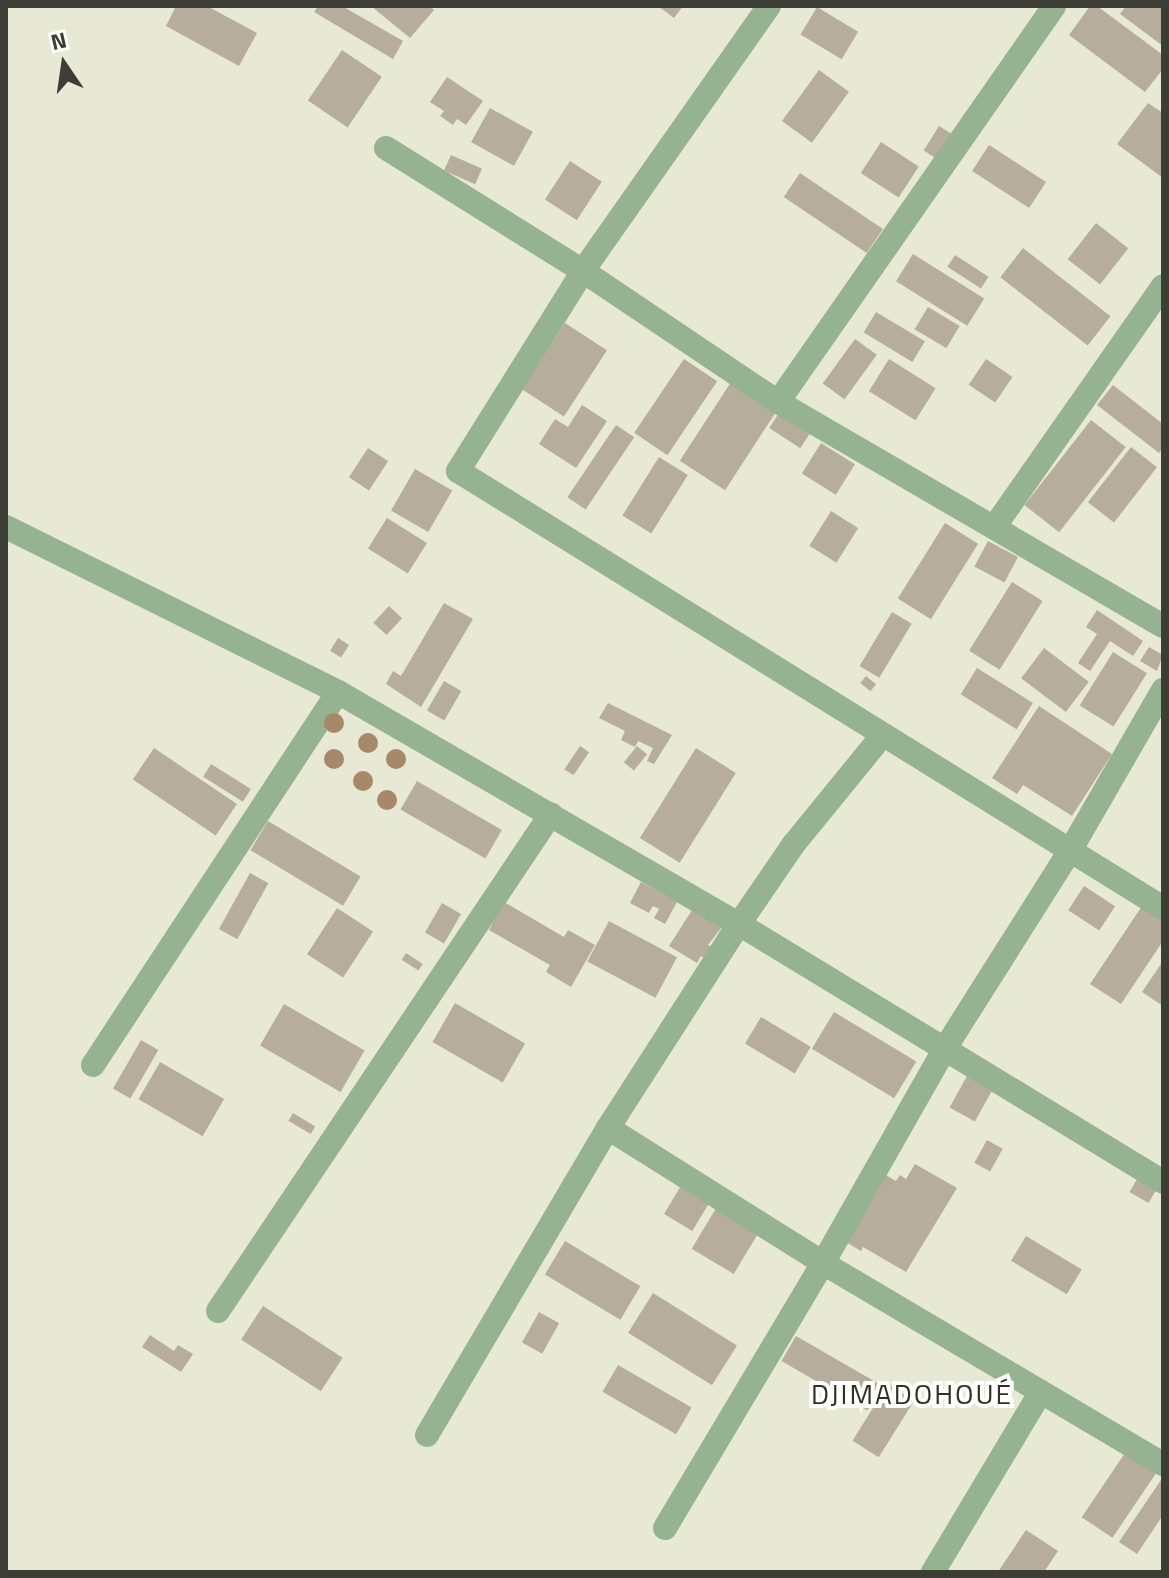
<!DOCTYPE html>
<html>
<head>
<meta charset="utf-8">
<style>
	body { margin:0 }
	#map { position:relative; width:1169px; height:1578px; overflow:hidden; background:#e7e9d4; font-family:"Titillium Web",sans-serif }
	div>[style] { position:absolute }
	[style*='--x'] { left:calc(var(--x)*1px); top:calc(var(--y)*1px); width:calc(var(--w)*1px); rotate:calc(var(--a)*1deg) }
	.building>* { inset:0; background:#b7ad9c; transform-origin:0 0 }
	.street>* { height:24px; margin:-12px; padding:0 12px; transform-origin:12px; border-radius:12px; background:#96b391 }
	.trees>* { width:20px; height:20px; margin:-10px; border-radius:50%; background:#a78969 }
	span { translate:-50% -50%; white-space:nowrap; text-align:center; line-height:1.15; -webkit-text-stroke:8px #fff; paint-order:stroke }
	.quarter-label { font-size:28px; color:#2f3020; letter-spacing:2px }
	.frame { position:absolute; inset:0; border:8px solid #3c3d35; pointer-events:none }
	.north { position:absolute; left:24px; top:24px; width:80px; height:80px; -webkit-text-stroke:6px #fff; paint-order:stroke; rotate:347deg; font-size:22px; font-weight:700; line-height:32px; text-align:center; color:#3c3d35 }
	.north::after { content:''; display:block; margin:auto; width:28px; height:36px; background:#3c3d35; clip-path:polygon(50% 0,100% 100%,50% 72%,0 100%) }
</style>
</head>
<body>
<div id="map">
	<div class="building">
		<div style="clip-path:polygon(176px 6px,207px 6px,257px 33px,239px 66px,166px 26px)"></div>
		<div style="clip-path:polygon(318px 6px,342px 6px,403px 41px,393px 59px,314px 12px)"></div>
		<div style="clip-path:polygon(371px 6px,429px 6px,434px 10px,410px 38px)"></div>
		<div style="clip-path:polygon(658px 6px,683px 6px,674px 18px)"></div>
		<div style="clip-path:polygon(1090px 6px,1097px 6px,1163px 55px,1163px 69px,1145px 92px,1069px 35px)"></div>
		<div style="clip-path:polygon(1126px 6px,1163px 8px,1163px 46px,1120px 14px)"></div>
		<div style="left:817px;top:7px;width:48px;height:32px;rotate:31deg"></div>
		<div style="left:342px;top:50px;width:48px;height:61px;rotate:34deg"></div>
		<div style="left:819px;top:70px;width:37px;height:63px;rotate:36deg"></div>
		<div style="clip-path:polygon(447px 77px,483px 101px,466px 125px,457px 119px,453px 125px,440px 116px,444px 111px,430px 102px)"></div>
		<div style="clip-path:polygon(1148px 103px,1163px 113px,1163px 178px,1117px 144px)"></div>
		<div style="left:490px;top:108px;width:49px;height:39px;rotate:29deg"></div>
		<div style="left:939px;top:126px;width:15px;height:29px;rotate:32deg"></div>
		<div style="left:881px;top:142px;width:45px;height:37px;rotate:33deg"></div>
		<div style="left:989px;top:145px;width:68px;height:31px;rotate:33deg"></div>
		<div style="left:451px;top:155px;width:34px;height:17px;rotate:24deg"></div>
		<div style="left:570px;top:161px;width:38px;height:46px;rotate:33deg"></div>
		<div style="left:800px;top:173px;width:100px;height:29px;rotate:34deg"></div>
		<div style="left:1096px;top:223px;width:41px;height:46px;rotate:38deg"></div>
		<div style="left:1023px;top:248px;width:111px;height:37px;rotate:38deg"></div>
		<div style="left:913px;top:254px;width:84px;height:32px;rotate:32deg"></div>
		<div style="left:955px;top:255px;width:40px;height:14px;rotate:33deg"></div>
		<div style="left:928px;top:307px;width:37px;height:26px;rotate:31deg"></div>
		<div style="left:876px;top:312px;width:57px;height:24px;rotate:31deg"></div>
		<div style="left:565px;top:323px;width:50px;height:79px;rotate:33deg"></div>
		<div style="left:855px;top:339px;width:27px;height:55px;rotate:36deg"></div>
		<div style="left:684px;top:359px;width:40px;height:89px;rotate:34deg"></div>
		<div style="left:889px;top:359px;width:55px;height:38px;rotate:32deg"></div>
		<div style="left:986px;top:359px;width:32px;height:31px;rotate:34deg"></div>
		<div style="left:731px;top:382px;width:54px;height:94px;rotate:33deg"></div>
		<div style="clip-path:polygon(1113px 385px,1163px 424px,1163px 448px,1159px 453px,1097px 405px)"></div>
		<div style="clip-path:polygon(582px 405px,607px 421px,576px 468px,539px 444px,555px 419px,568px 427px)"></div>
		<div style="left:779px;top:413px;width:37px;height:18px;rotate:33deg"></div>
		<div style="left:1091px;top:420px;width:44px;height:108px;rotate:38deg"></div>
		<div style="left:616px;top:425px;width:22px;height:87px;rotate:34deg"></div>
		<div style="left:821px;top:443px;width:40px;height:36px;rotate:32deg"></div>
		<div style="left:1131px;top:447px;width:33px;height:70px;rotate:38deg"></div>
		<div style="left:368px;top:448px;width:24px;height:35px;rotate:33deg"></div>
		<div style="left:659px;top:457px;width:34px;height:69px;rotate:32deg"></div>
		<div style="left:415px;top:469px;width:43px;height:48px;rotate:30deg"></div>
		<div style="left:831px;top:511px;width:32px;height:41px;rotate:32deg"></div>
		<div style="left:387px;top:518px;width:47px;height:36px;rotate:32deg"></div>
		<div style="left:945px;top:523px;width:39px;height:89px;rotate:32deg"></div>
		<div style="left:988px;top:541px;width:34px;height:29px;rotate:28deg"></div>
		<div style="left:1012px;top:582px;width:36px;height:81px;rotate:32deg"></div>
		<div style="clip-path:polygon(444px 603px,473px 619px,421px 707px,386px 684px,393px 671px,401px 676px)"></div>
		<div style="left:389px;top:606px;width:18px;height:23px;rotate:43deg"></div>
		<div style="clip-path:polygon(1097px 610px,1143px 641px,1133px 656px,1110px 641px,1090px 671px,1078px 663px,1097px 634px,1086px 627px)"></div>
		<div style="left:892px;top:612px;width:23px;height:63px;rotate:31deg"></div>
		<div style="left:338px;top:638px;width:13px;height:15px;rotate:32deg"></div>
		<div style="clip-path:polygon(1149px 647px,1163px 655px,1157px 671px,1140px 661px)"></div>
		<div style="left:1044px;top:648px;width:56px;height:38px;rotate:37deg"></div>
		<div style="left:1113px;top:652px;width:40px;height:63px;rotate:32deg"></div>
		<div style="left:977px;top:668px;width:66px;height:31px;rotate:32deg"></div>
		<div style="left:866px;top:676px;width:13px;height:9px;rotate:39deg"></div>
		<div style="left:444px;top:681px;width:20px;height:34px;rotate:30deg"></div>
		<div style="clip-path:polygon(608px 703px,672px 735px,654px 764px,647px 761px,653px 748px,638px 741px,635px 747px,621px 740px,625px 731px,599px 718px)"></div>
		<div style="clip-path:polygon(1039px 706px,1112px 754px,1072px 816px,1023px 785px,1017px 794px,992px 778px)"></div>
		<div style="left:580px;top:746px;width:11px;height:28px;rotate:34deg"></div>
		<div style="left:637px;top:746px;width:13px;height:21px;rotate:39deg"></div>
		<div style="left:154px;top:748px;width:100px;height:38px;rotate:34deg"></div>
		<div style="left:696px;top:748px;width:47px;height:106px;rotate:32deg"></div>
		<div style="left:211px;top:764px;width:47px;height:15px;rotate:32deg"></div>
		<div style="left:417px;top:781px;width:98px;height:33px;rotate:30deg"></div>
		<div style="left:268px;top:821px;width:108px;height:34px;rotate:31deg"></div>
		<div style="left:250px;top:873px;width:21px;height:64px;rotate:29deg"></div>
		<div style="clip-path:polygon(641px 882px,677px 902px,665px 924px,654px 918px,659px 909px,653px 906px,649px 913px,630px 903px)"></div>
		<div style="left:1084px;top:886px;width:37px;height:29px;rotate:33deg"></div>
		<div style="clip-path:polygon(504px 902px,564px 937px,568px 930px,595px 945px,571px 987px,546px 972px,550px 965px,489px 930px)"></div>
		<div style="left:442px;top:903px;width:22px;height:34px;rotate:30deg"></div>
		<div style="clip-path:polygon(1142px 906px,1163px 920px,1163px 941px,1121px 1004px,1090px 984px)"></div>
		<div style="left:337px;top:908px;width:43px;height:55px;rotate:33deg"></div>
		<div style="clip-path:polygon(692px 910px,722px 927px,708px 945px,711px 946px,704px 958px,701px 956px,697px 963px,669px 946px)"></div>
		<div style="left:609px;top:921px;width:77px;height:46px;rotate:28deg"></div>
		<div style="left:406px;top:953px;width:20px;height:8px;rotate:33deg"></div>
		<div style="clip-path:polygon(1163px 961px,1163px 1006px,1142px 992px)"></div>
		<div style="left:455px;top:1003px;width:81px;height:45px;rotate:30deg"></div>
		<div style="left:284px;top:1004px;width:93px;height:48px;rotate:30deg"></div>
		<div style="left:834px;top:1012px;width:96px;height:43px;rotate:31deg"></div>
		<div style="left:761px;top:1017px;width:58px;height:31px;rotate:31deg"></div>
		<div style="left:141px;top:1040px;width:20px;height:56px;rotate:30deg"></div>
		<div style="left:160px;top:1062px;width:74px;height:43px;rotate:30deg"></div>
		<div style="left:967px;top:1076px;width:29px;height:36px;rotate:29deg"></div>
		<div style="left:293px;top:1113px;width:26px;height:9px;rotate:31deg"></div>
		<div style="left:987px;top:1140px;width:18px;height:26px;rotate:29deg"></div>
		<div style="clip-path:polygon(915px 1164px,957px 1188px,906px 1272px,863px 1247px,861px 1251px,844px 1241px,884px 1174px,896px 1181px,900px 1175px,906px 1179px)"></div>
		<div style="left:1137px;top:1179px;width:22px;height:15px;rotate:30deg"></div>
		<div style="left:682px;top:1184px;width:33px;height:35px;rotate:31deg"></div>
		<div style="left:718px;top:1205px;width:49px;height:51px;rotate:31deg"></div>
		<div style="left:1026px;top:1236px;width:65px;height:29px;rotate:31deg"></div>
		<div style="left:565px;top:1241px;width:88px;height:39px;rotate:31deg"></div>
		<div style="left:653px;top:1293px;width:99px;height:47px;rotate:32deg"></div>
		<div style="left:263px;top:1306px;width:95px;height:40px;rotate:33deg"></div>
		<div style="left:539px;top:1312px;width:23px;height:35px;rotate:29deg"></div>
		<div style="clip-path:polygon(150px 1335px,174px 1351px,178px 1345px,193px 1354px,181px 1372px,142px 1347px)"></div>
		<div style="left:796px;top:1336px;width:99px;height:29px;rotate:30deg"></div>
		<div style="left:618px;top:1365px;width:85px;height:31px;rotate:30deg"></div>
		<div style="left:888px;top:1384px;width:31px;height:67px;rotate:32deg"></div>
		<div style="left:1127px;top:1450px;width:37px;height:81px;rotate:34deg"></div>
		<div style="clip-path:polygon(1163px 1477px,1163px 1515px,1137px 1554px,1119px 1542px)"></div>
		<div style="clip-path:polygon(1026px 1530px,1058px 1551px,1044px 1572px,998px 1572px)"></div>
	</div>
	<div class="street">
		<div style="--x:769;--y:6;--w:324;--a:125.1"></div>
		<div style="--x:583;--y:271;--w:236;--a:122"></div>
		<div style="--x:458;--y:471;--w:829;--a:31.79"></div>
		<div style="--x:386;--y:148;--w:232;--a:32"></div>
		<div style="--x:583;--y:271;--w:235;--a:33.9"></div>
		<div style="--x:778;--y:402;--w:445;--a:30.2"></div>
		<div style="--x:778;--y:402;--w:483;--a:-55.1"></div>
		<div style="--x:995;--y:526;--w:293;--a:-55"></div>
		<div style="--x:6;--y:527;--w:371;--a:26.4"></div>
		<div style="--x:338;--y:692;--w:463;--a:30.1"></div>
		<div style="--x:739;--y:924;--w:496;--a:31.3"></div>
		<div style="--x:93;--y:1065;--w:446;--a:-56.7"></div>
		<div style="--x:608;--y:1128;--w:254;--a:32.1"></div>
		<div style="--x:823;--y:1263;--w:395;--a:30.6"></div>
		<div style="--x:218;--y:1311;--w:598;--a:-56.18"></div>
		<div style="--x:427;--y:1435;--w:356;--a:-59.5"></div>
		<div style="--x:608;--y:1128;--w:242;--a:-57.3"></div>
		<div style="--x:739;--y:924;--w:96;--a:-55.6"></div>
		<div style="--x:793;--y:845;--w:139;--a:-50.8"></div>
		<div style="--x:665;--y:1528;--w:309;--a:-59.2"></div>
		<div style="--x:823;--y:1263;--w:245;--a:-60.4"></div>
		<div style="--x:944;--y:1050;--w:236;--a:-57.7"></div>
		<div style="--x:1070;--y:851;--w:186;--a:-60"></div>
		<div style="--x:933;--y:1572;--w:209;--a:-59.1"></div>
	</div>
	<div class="trees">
		<div style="left:334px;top:723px"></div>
		<div style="left:368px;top:743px"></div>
		<div style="left:334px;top:759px"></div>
		<div style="left:396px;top:759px"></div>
		<div style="left:363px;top:781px"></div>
		<div style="left:387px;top:800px"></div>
	</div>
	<div class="quarter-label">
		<span style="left:912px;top:1394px">DJIMADOHOUÉ</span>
	</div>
	<div class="frame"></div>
	<div class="north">N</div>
</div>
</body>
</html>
